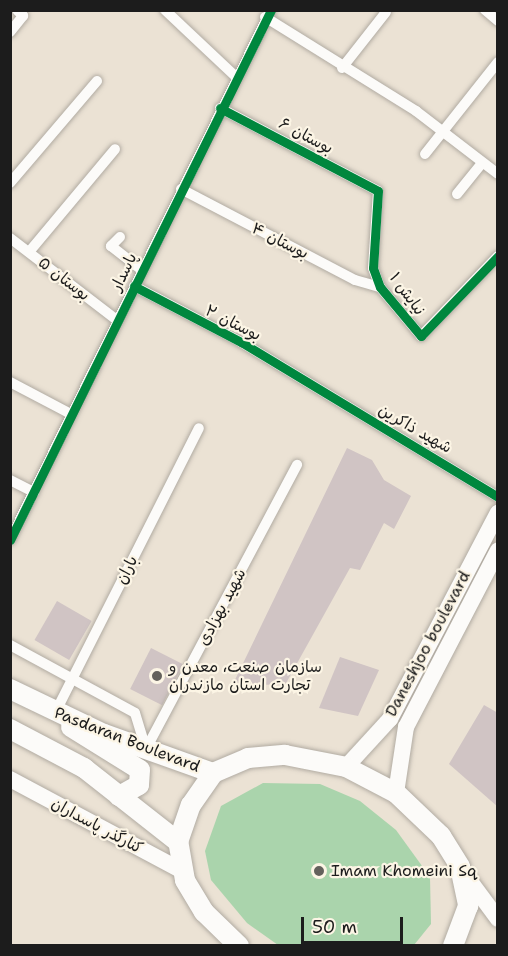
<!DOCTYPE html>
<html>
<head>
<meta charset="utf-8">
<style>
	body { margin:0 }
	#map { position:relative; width:508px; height:956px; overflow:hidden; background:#ebe2d4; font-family:"Shantell Sans","Playpen Sans Arabic",sans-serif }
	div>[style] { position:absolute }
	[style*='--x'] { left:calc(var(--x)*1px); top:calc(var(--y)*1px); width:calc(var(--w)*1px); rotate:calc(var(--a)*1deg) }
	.green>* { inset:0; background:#aad4ac }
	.building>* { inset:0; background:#d0c4c4; transform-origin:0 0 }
	.roads { filter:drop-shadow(0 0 2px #b1aba2) drop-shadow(0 0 2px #b1aba2) }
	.street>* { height:10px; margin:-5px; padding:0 5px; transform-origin:5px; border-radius:5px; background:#fcfbf9 }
	.primary>* { height:16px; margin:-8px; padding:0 8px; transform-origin:8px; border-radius:8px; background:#fcfbf9 }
	.highway>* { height:20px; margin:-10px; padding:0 10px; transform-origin:10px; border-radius:10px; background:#fcfbf9 }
	.cycleway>* { height:9px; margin:-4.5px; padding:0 4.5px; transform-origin:4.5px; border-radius:4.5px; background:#00873e }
	.dots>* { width:16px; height:16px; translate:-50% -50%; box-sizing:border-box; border:3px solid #fcf5e5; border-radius:50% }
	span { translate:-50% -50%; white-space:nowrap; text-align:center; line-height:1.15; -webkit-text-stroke:4.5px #fcf5e5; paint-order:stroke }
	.street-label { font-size:16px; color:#1c1c1c }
	.poi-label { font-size:16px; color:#1c1c1c }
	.left { translate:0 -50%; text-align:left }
	.frame { position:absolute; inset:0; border:12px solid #1c1c1c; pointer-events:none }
	.scale { position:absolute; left:301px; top:917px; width:102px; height:27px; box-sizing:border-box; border:3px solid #1c1c1c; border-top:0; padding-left:8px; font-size:18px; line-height:21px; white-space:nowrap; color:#1c1c1c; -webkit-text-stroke:4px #fcf5e5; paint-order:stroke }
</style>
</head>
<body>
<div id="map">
	<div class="green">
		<div style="clip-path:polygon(263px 783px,320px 784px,360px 801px,396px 830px,430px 877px,431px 924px,414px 945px,278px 945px,247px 923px,211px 880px,205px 851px,221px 806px)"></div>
	</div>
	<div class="building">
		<div style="clip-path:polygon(347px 448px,372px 460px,384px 480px,411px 496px,394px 529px,384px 523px,360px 570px,350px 568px,285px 685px,233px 684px)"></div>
		<div style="left:57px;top:601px;width:40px;height:45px;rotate:30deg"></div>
		<div style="left:151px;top:648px;width:36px;height:46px;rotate:27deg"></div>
		<div style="clip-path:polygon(340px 657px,379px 670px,358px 716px,319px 708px)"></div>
		<div style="clip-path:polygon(484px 705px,498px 713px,498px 807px,449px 764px)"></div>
	</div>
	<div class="roads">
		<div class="street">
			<div style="--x:165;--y:10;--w:98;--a:43.3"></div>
			<div style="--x:485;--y:10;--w:17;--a:40"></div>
			<div style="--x:265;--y:17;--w:178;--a:31.9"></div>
			<div style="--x:416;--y:111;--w:103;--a:37.5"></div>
			<div style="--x:10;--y:32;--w:21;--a:-51"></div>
			<div style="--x:23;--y:16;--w:8;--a:-135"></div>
			<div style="--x:342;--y:68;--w:71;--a:-51.8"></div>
			<div style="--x:220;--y:108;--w:178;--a:27.7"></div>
			<div style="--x:378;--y:191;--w:77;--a:93.7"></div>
			<div style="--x:373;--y:268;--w:20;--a:70"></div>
			<div style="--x:380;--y:287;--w:64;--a:50.1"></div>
			<div style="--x:421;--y:336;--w:111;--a:-46.1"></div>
			<div style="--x:425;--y:154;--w:117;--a:-51.6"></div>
			<div style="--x:10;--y:183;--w:134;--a:-49.5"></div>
			<div style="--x:181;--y:189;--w:196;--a:27.6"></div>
			<div style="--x:355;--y:280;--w:26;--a:16"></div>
			<div style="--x:457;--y:194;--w:40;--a:-51"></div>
			<div style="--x:120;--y:237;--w:13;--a:135"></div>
			<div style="--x:111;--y:246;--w:39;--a:38"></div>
			<div style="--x:10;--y:238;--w:135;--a:37.5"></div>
			<div style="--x:29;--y:252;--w:134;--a:-50.1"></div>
			<div style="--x:134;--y:286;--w:121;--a:27.6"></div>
			<div style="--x:241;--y:342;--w:300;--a:31.1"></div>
			<div style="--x:10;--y:382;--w:69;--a:27.7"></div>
			<div style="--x:10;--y:480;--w:27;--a:27"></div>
			<div style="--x:10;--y:540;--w:591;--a:-63.78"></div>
			<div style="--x:10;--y:645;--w:142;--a:28.5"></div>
			<div style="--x:135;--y:713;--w:38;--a:73"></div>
			<div style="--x:55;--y:713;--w:319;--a:-63.2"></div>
			<div style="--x:146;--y:749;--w:322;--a:-62"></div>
		</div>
		<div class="primary">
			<div style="--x:346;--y:767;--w:65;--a:-47.5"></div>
			<div style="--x:390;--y:719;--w:233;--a:-62.4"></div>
			<div style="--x:10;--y:779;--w:197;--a:28.1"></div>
			<div style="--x:396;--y:793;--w:67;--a:-81.4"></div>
			<div style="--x:406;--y:727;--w:199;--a:-62.5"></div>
			<div style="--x:461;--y:869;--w:62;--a:53.5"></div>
		</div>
		<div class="highway">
			<div style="--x:10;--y:689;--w:104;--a:25.6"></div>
			<div style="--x:104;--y:734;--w:116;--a:19.7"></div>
			<div style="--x:71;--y:727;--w:81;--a:31.9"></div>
			<div style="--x:140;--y:770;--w:15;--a:94"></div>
			<div style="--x:139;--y:785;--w:23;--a:151"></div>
			<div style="--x:10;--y:729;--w:84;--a:27.8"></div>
			<div style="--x:84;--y:768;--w:120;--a:38.2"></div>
			<div style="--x:239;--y:946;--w:49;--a:-135.8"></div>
			<div style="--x:204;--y:912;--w:37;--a:-121"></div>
			<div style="--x:185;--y:880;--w:39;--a:-100"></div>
			<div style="--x:178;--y:842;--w:39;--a:-71"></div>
			<div style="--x:191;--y:805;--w:39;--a:-55"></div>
			<div style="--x:213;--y:773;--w:38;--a:-23"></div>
			<div style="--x:248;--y:758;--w:37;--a:-5"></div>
			<div style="--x:285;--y:755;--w:62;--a:11.1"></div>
			<div style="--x:346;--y:767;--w:56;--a:27.5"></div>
			<div style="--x:396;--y:793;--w:62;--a:43.7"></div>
			<div style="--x:441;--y:836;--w:36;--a:58"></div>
			<div style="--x:460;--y:867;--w:40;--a:78"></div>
			<div style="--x:468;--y:906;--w:43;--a:110.6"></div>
		</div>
	</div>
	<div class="cycleway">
		<div style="--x:220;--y:108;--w:178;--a:27.7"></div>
		<div style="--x:378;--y:191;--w:77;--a:93.7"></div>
		<div style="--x:373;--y:268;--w:20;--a:70"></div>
		<div style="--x:380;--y:287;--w:64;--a:50.1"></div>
		<div style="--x:421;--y:336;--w:111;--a:-46.1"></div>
		<div style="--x:134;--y:286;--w:121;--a:27.6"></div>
		<div style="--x:241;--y:342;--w:300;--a:31.1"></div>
		<div style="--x:10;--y:540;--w:591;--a:-63.78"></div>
	</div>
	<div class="dots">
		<div style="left:157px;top:676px;background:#64615c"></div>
		<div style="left:319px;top:871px;background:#64615c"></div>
	</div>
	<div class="street-label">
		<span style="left:306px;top:136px;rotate:28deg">بوستان ۶</span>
		<span style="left:280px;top:241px;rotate:27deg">بوستان ۴</span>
		<span style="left:124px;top:272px;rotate:-64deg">پاسدار</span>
		<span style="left:64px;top:279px;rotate:38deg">بوستان ۵</span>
		<span style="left:407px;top:294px;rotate:54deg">نیایش ۱</span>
		<span style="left:233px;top:323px;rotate:27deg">بوستان ۲</span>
		<span style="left:415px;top:429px;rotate:30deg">شهید ذاکرین</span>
		<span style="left:127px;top:570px;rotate:-63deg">باران</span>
		<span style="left:222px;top:607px;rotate:-62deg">شهید بهزادی</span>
		<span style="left:428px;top:644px;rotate:-62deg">Daneshjoo boulevard</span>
		<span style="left:127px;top:740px;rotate:21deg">Pasdaran Boulevard</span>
		<span style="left:97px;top:826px;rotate:28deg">کنارگذر پاسداران</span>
	</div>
	<div class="poi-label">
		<span class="left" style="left:169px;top:676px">سازمان صنعت، معدن و<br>تجارت استان مازندران</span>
		<span class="left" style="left:331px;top:871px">Imam Khomeini Sq</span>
	</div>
	<div class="frame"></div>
	<div class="scale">50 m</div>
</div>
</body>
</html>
